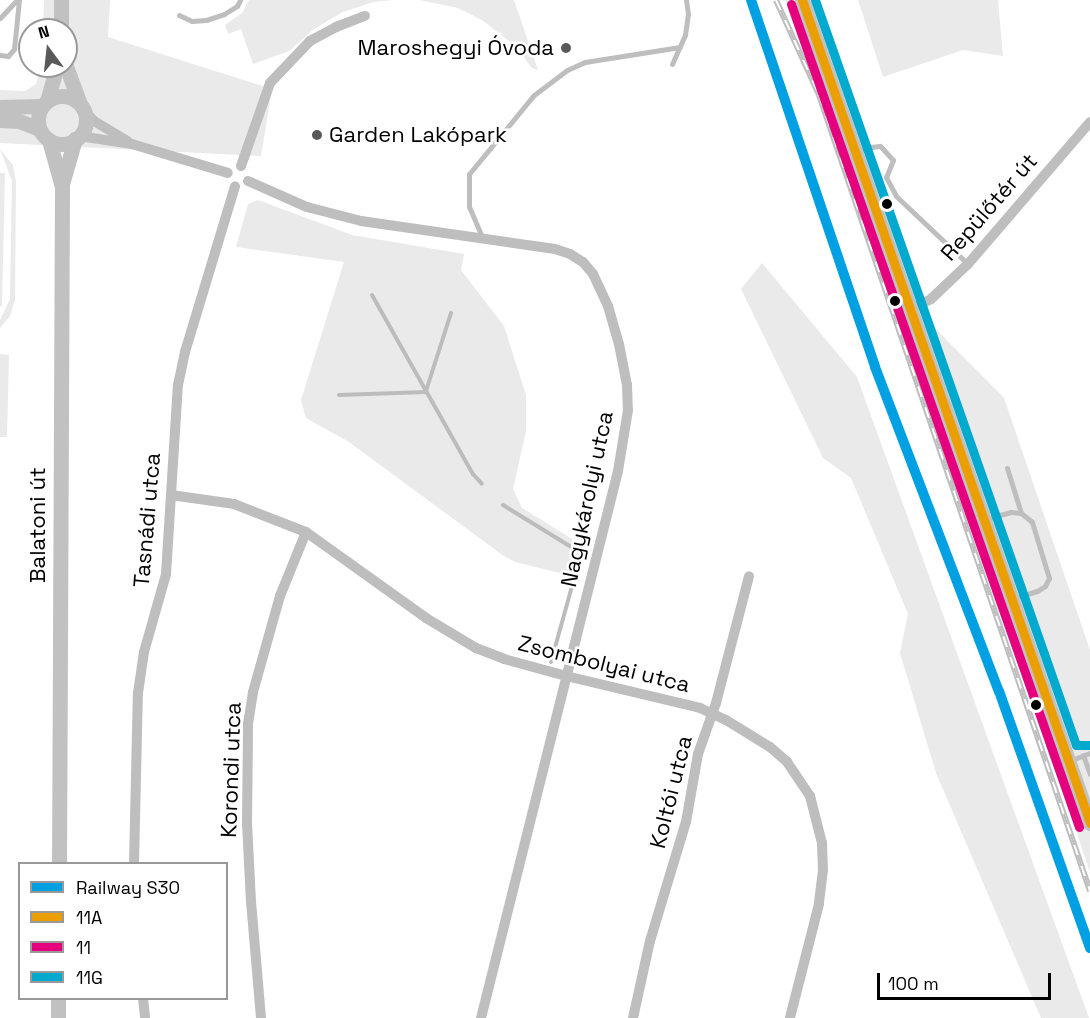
<!DOCTYPE html>
<html>
<head>
<meta charset="utf-8">
<style>
	body { margin:0 }
	#map { position:relative; width:1090px; height:1018px; overflow:hidden; background:#fff; font-family:"Space Grotesk",sans-serif }
	div>[style] { position:absolute }
	[style*='--x'] { left:calc(var(--x)*1px); top:calc(var(--y)*1px); width:calc(var(--w)*1px); rotate:calc(var(--a)*1deg) }
	.green>* { inset:0; background:#eaeaea }
	.stream>* { height:4px; margin:-2px; padding:0 2px; transform-origin:2px; border-radius:2px; background:#bcbcbc }
	.lane>* { height:5px; margin:-2.5px; padding:0 2.5px; transform-origin:2.5px; border-radius:2.5px; background:#bebebe }
	.street>* { height:10px; margin:-5px; padding:0 5px; transform-origin:5px; border-radius:5px; background:#bebebe }
	.secondary>* { height:15px; margin:-7.5px; padding:0 7.5px; transform-origin:7.5px; border-radius:7.5px; background:#c1c1c1 }
	.secondary>.ring { margin:-7.5px; padding:0; box-sizing:content-box; background:none; border:15px solid #c1c1c1; border-radius:50% }
	.rail>* { height:6px; margin-top:-3px; transform-origin:0; background:repeating-linear-gradient(90deg,#fff 0 11px,#bdbdbd 0 22px); box-sizing:border-box; border-block:2px solid #bdbdbd }
	.bus-1>* { height:9px; margin:-4.5px; padding:0 4.5px; transform-origin:4.5px; border-radius:4.5px; background:#eb9e00 }
	.bus-2>* { height:9px; margin:-4.5px; padding:0 4.5px; transform-origin:4.5px; border-radius:4.5px; background:#e5007d }
	.bus-3>* { height:9px; margin:-4.5px; padding:0 4.5px; transform-origin:4.5px; border-radius:4.5px; background:#00a9ce }
	.rail-1>* { height:10px; margin:-5px; padding:0 5px; transform-origin:5px; border-radius:5px; background:#00a0e3 }
	.dots>* { width:16px; height:16px; translate:-50% -50%; box-sizing:border-box; border:3px solid #fff; border-radius:50% }
	span { translate:-50% -50%; white-space:nowrap; text-align:center; line-height:1.15; -webkit-text-stroke:5px #fff; paint-order:stroke }
	.poi-label { font-size:22px; color:#000 }
	.right { translate:-100% -50%; text-align:right }
	.left { translate:0 -50%; text-align:left }
	.street-label { font-size:22px; color:#000 }
	.legend { position:absolute; left:18px; top:862px; width:210px; height:138px; box-sizing:border-box; background:#fff; border:2px solid #999; margin:0; padding:8px 10px; list-style:none; font-size:18px; color:#000 }
	.legend li { display:flex; align-items:center; gap:12px; height:30px }
	.legend b { width:30px; border:2px solid #999 }
	.north { position:absolute; left:18px; top:18px; width:60px; height:60px; box-sizing:border-box; background:#fff; border:2px solid #999; border-radius:50%; rotate:345deg; font-size:16px; font-weight:700; line-height:24px; text-align:center; color:#000 }
	.north::after { content:''; display:block; margin:auto; width:21px; height:27px; background:#595959; clip-path:polygon(50% 0,100% 100%,50% 72%,0 100%) }
	.scale { position:absolute; left:877px; top:973px; width:174px; height:27px; box-sizing:border-box; border:3px solid #000; border-top:0; padding-left:8px; font-size:18px; line-height:21px; white-space:nowrap; color:#000; -webkit-text-stroke:4px #fff; paint-order:stroke }
</style>
</head>
<body>
<div id="map">
	<div class="green">
		<div style="clip-path:polygon(44px 0,110px 0,108px 37px,272px 89px,261px 156px,0 143px,0 90px,25px 91px,36px 84px,41px 66px,66px 66px,66px 30px,43px 30px)"></div>
		<div style="clip-path:polygon(249px 0,392px 0,374px 2px,343px 12px,314px 29px,289px 51px,253px 64px,241px 29px,228px 34px,225px 25px,242px 13px)"></div>
		<div style="clip-path:polygon(419px 0,514px 0,538px 70px,532px 68px,513px 44px,482px 20px,458px 8px)"></div>
		<div style="clip-path:polygon(785px 0,815px 0,927px 320px,1004px 398px,1090px 650px,1090px 872px,813px 61px)"></div>
		<div style="clip-path:polygon(858px 0,998px 0,1003px 56px,963px 50px,883px 77px)"></div>
		<div style="clip-path:polygon(0 149px,13px 165px,16px 182px,15px 300px,10px 316px,0 328px,0 320px,10px 299px,12px 181px)"></div>
		<div style="clip-path:polygon(0 173px,5px 173px,2px 306px,0 306px)"></div>
		<div style="clip-path:polygon(258px 200px,352px 235px,464px 254px,461px 270px,504px 326px,526px 395px,526px 431px,513px 489px,522px 508px,577px 542px,568px 575px,515px 562px,501px 554px,349px 442px,306px 418px,301px 400px,344px 262px,236px 247px,248px 204px)"></div>
		<div style="clip-path:polygon(762px 263px,857px 377px,1089px 1018px,1041px 1018px,936px 773px,900px 653px,908px 614px,851px 478px,823px 458px,741px 289px)"></div>
		<div style="clip-path:polygon(0 354px,9px 355px,7px 437px,0 437px)"></div>
	</div>
	<div class="stream">
		<div style="--x:372;--y:295;--w:206;--a:60.6"></div>
		<div style="--x:473;--y:474;--w:13;--a:48"></div>
		<div style="--x:426;--y:391;--w:82;--a:-72.2"></div>
		<div style="--x:339;--y:395;--w:87;--a:-2"></div>
		<div style="--x:503;--y:505;--w:82;--a:31.6"></div>
		<div style="--x:573;--y:548;--w:9;--a:13"></div>
		<div style="--x:580;--y:558;--w:49;--a:-76"></div>
		<div style="--x:551;--y:662;--w:98;--a:-74.5"></div>
	</div>
	<div class="lane">
		<div style="--x:179;--y:15;--w:14;--a:25"></div>
		<div style="--x:192;--y:21;--w:14;--a:-4"></div>
		<div style="--x:206;--y:20;--w:19;--a:-18"></div>
		<div style="--x:224;--y:14;--w:15;--a:-32"></div>
		<div style="--x:237;--y:6;--w:7;--a:-63"></div>
		<div style="--x:0;--y:18;--w:25;--a:-47"></div>
		<div style="--x:0;--y:55;--w:8;--a:7"></div>
		<div style="--x:8;--y:56;--w:9;--a:-49"></div>
		<div style="--x:14;--y:49;--w:49;--a:-84.2"></div>
		<div style="--x:672;--y:64;--w:32;--a:-66"></div>
		<div style="--x:685;--y:35;--w:21;--a:-82"></div>
		<div style="--x:688;--y:14;--w:14;--a:-98"></div>
		<div style="--x:856;--y:151;--w:16;--a:-15"></div>
		<div style="--x:871;--y:147;--w:9;--a:-6"></div>
		<div style="--x:880;--y:146;--w:4;--a:45"></div>
		<div style="--x:883;--y:149;--w:15;--a:48"></div>
		<div style="--x:893;--y:160;--w:18;--a:112"></div>
		<div style="--x:886;--y:177;--w:21;--a:62"></div>
		<div style="--x:896;--y:196;--w:99;--a:43.4"></div>
		<div style="--x:482;--y:237;--w:33;--a:-113"></div>
		<div style="--x:469;--y:207;--w:33;--a:-90"></div>
		<div style="--x:469;--y:174;--w:102;--a:-50.6"></div>
		<div style="--x:534;--y:95;--w:41;--a:-37.1"></div>
		<div style="--x:567;--y:70;--w:20;--a:-24"></div>
		<div style="--x:585;--y:62;--w:96;--a:-9"></div>
		<div style="--x:1007;--y:468;--w:47;--a:72.7"></div>
		<div style="--x:985;--y:519;--w:27;--a:-15"></div>
		<div style="--x:1011;--y:512;--w:10;--a:6"></div>
		<div style="--x:1021;--y:513;--w:14;--a:39"></div>
		<div style="--x:1032;--y:522;--w:59;--a:73.1"></div>
		<div style="--x:1049;--y:578;--w:9;--a:117"></div>
		<div style="--x:1045;--y:586;--w:9;--a:148"></div>
		<div style="--x:1037;--y:591;--w:24;--a:163"></div>
		<div style="--x:1083;--y:755;--w:20;--a:70"></div>
		<div style="--x:1069;--y:761;--w:22;--a:-21"></div>
	</div>
	<div class="street">
		<div style="--x:84;--y:110;--w:15;--a:48"></div>
		<div style="--x:94;--y:121;--w:39;--a:31"></div>
		<div style="--x:79;--y:136;--w:54;--a:8.6"></div>
		<div style="--x:132;--y:144;--w:100;--a:16.8"></div>
		<div style="--x:241;--y:166;--w:88;--a:-70.7"></div>
		<div style="--x:270;--y:83;--w:58;--a:-46.4"></div>
		<div style="--x:310;--y:41;--w:30;--a:-28"></div>
		<div style="--x:336;--y:27;--w:31;--a:-21"></div>
		<div style="--x:248;--y:181;--w:64;--a:23.8"></div>
		<div style="--x:307;--y:207;--w:56;--a:14.5"></div>
		<div style="--x:361;--y:221;--w:196;--a:8.2"></div>
		<div style="--x:555;--y:249;--w:16;--a:18"></div>
		<div style="--x:570;--y:254;--w:15;--a:32"></div>
		<div style="--x:583;--y:262;--w:16;--a:50"></div>
		<div style="--x:593;--y:274;--w:35;--a:65"></div>
		<div style="--x:608;--y:306;--w:40;--a:74"></div>
		<div style="--x:619;--y:344;--w:42;--a:79"></div>
		<div style="--x:627;--y:385;--w:25;--a:88"></div>
		<div style="--x:628;--y:410;--w:62;--a:99.3"></div>
		<div style="--x:618;--y:471;--w:564;--a:104.06"></div>
		<div style="--x:910;--y:309;--w:23;--a:-25"></div>
		<div style="--x:931;--y:299;--w:51;--a:-43.4"></div>
		<div style="--x:968;--y:264;--w:187;--a:-49.3"></div>
		<div style="--x:171;--y:495;--w:64;--a:8.1"></div>
		<div style="--x:234;--y:504;--w:77;--a:21.3"></div>
		<div style="--x:306;--y:532;--w:148;--a:35.6"></div>
		<div style="--x:426;--y:618;--w:58;--a:31"></div>
		<div style="--x:476;--y:648;--w:30;--a:21"></div>
		<div style="--x:504;--y:659;--w:64;--a:15.3"></div>
		<div style="--x:566;--y:676;--w:138;--a:13.4"></div>
		<div style="--x:700;--y:708;--w:29;--a:25"></div>
		<div style="--x:726;--y:720;--w:52;--a:31.5"></div>
		<div style="--x:770;--y:747;--w:23;--a:41"></div>
		<div style="--x:787;--y:762;--w:41;--a:55.9"></div>
		<div style="--x:810;--y:796;--w:49;--a:75.7"></div>
		<div style="--x:822;--y:843;--w:27;--a:88"></div>
		<div style="--x:823;--y:870;--w:34;--a:97"></div>
		<div style="--x:819;--y:904;--w:118;--a:104.3"></div>
		<div style="--x:134;--y:864;--w:171;--a:-88.7"></div>
		<div style="--x:138;--y:693;--w:41;--a:-81.7"></div>
		<div style="--x:144;--y:652;--w:81;--a:-74.2"></div>
		<div style="--x:166;--y:574;--w:189;--a:-86.4"></div>
		<div style="--x:178;--y:385;--w:34;--a:-78"></div>
		<div style="--x:185;--y:352;--w:173;--a:-73.2"></div>
		<div style="--x:143;--y:998;--w:20;--a:84"></div>
		<div style="--x:261;--y:1018;--w:116;--a:-94.9"></div>
		<div style="--x:251;--y:902;--w:78;--a:-92.9"></div>
		<div style="--x:247;--y:824;--w:100;--a:-89.4"></div>
		<div style="--x:248;--y:724;--w:32;--a:-81"></div>
		<div style="--x:253;--y:692;--w:100;--a:-74.3"></div>
		<div style="--x:280;--y:596;--w:69;--a:-67.9"></div>
		<div style="--x:633;--y:1018;--w:79;--a:-77.6"></div>
		<div style="--x:650;--y:941;--w:124;--a:-73.2"></div>
		<div style="--x:686;--y:822;--w:69;--a:-80"></div>
		<div style="--x:698;--y:754;--w:54;--a:-70.6"></div>
		<div style="--x:716;--y:703;--w:131;--a:-75.4"></div>
	</div>
	<div class="secondary">
		<div style="--x:802;--y:0;--w:872;--a:70.71"></div>
		<div style="--x:61;--y:30;--w:30;--a:-90"></div>
		<div style="--x:66;--y:66;--w:40;--a:69.8"></div>
		<div class="ring" style="left:38px;top:96px;width:33px;height:33px"></div>
		<div style="--x:47;--y:101;--w:36;--a:-74"></div>
		<div style="--x:0;--y:107;--w:41;--a:-1.4"></div>
		<div style="--x:0;--y:120;--w:19;--a:3"></div>
		<div style="--x:19;--y:121;--w:22;--a:21"></div>
		<div style="--x:49;--y:140;--w:49;--a:74.5"></div>
		<div style="--x:62;--y:187;--w:677;--a:90.25"></div>
		<div style="--x:62;--y:184;--w:47;--a:-73.9"></div>
		<div style="--x:58;--y:1018;--w:20;--a:-90"></div>
	</div>
	<div class="rail">
		<div style="--x:776;--y:0;--w:104;--a:65.6"></div>
		<div style="--x:819;--y:95;--w:841;--a:71.2"></div>
	</div>
	<div class="bus-1">
		<div style="--x:802;--y:0;--w:872;--a:70.71"></div>
	</div>
	<div class="bus-2">
		<div style="--x:791;--y:4;--w:872;--a:70.71"></div>
	</div>
	<div class="bus-3">
		<div style="--x:815;--y:0;--w:789;--a:70.69"></div>
		<div style="--x:1076;--y:745;--w:14;--a:0"></div>
	</div>
	<div class="rail-1">
		<div style="--x:751;--y:0;--w:387;--a:71.3"></div>
		<div style="--x:875;--y:367;--w:347;--a:69.1"></div>
		<div style="--x:999;--y:691;--w:273;--a:70.5"></div>
	</div>
	<div class="dots">
		<div style="left:566px;top:48px;background:#595959"></div>
		<div style="left:317px;top:135px;background:#595959"></div>
		<div style="left:887px;top:204px;background:#000"></div>
		<div style="left:895px;top:301px;background:#000"></div>
		<div style="left:1036px;top:705px;background:#000"></div>
	</div>
	<div class="poi-label">
		<span class="right" style="left:554px;top:48px">Maroshegyi Óvoda</span>
		<span class="left" style="left:329px;top:135px">Garden Lakópark</span>
	</div>
	<div class="street-label">
		<span style="left:989px;top:207px;rotate:-49deg">Repülőtér út</span>
		<span style="left:587px;top:499px;rotate:-78deg">Nagykárolyi utca</span>
		<span style="left:147px;top:520px;rotate:-85deg">Tasnádi utca</span>
		<span style="left:38px;top:525px;rotate:-90deg">Balatoni út</span>
		<span style="left:604px;top:664px;rotate:14deg">Zsombolyai utca</span>
		<span style="left:231px;top:770px;rotate:-88deg">Korondi utca</span>
		<span style="left:671px;top:792px;rotate:-76deg">Koltói utca</span>
	</div>
	<ul class="legend">
	<li><b style="height:8px;background:#00a0e3"></b>Railway S30</li>
	<li><b style="height:8px;background:#eb9e00"></b>11A</li>
	<li><b style="height:8px;background:#e5007d"></b>11</li>
	<li><b style="height:8px;background:#00a9ce"></b>11G</li>
	</ul>
	<div class="north">N</div>
	<div class="scale">100 m</div>
</div>
</body>
</html>
